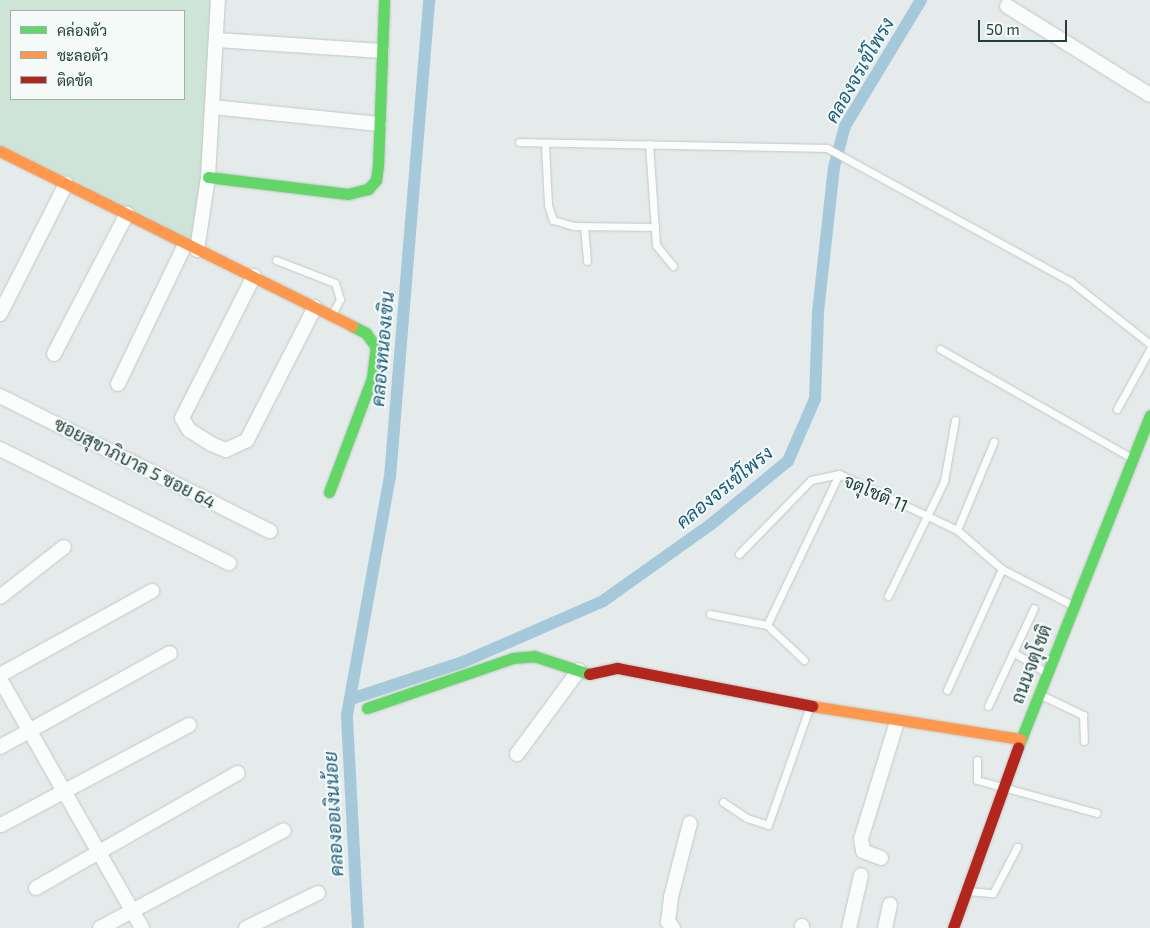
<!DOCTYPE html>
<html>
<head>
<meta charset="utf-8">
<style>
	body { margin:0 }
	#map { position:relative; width:1150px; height:928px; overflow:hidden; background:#e5ebea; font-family:"Exo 2",Sarabun,sans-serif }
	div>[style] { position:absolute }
	.green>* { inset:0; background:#cee4d9 }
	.canal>* { height:12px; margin:-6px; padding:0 6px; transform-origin:6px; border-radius:6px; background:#a5c9db }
	.roads { filter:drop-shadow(0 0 1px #c2c8c7) drop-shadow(0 0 1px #c2c8c7) }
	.lane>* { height:7px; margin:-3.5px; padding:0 3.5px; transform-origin:3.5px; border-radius:3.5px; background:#fbfcfc }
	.street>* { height:14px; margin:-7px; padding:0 7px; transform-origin:7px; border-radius:7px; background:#fbfcfc }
	.fast>* { height:11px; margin:-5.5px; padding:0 5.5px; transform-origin:5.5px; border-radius:5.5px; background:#63d668 }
	.slow>* { height:11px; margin:-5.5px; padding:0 5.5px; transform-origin:5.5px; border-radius:5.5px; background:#ff974d }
	.jam>* { height:11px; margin:-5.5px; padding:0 5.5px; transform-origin:5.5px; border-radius:5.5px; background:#b3261e }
	span { translate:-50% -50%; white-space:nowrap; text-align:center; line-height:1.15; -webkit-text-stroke:4px #f4faf8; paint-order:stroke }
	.street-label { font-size:18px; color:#22403d }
	.water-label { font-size:19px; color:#195c7e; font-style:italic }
	.legend { position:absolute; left:10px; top:10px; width:175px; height:90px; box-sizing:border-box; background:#f4faf8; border:1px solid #a0b0ad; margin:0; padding:6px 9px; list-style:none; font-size:15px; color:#22403d }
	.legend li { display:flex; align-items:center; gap:10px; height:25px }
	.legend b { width:25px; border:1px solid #a0b0ad }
	.scale { position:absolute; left:978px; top:20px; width:89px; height:22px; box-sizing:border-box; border:2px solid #22403d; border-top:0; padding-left:6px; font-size:15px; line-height:18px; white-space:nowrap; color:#22403d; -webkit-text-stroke:4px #f4faf8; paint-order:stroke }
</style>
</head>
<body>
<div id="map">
	<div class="green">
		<div style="clip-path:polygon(evenodd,0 0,217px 0,199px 259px,0 154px,0 0,11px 11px,184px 11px,184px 99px,11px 99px,11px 11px)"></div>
	</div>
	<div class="canal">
		<div style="left:351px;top:699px;width:118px;rotate:-18.3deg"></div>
		<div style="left:463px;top:662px;width:153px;rotate:-23.5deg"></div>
		<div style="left:603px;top:601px;width:131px;rotate:-35.4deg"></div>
		<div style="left:710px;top:525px;width:101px;rotate:-39.4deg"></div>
		<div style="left:788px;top:461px;width:68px;rotate:-66.5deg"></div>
		<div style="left:815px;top:399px;width:87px;rotate:-88deg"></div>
		<div style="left:818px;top:312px;width:146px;rotate:-83.7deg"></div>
		<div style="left:834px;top:167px;width:42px;rotate:-75deg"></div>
		<div style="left:845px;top:126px;width:147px;rotate:-58.9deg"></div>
		<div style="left:358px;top:928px;width:213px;rotate:-93deg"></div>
		<div style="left:347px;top:715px;width:242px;rotate:-79.8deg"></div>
		<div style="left:390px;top:477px;width:479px;rotate:-85.3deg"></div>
	</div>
	<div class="roads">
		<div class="lane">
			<div style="left:519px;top:142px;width:308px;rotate:1.1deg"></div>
			<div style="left:827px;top:148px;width:277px;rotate:28.7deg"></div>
			<div style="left:1070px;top:281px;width:102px;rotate:38.2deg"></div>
			<div style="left:649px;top:144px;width:101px;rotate:86deg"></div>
			<div style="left:656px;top:245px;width:27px;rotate:51deg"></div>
			<div style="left:545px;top:145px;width:60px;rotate:87.1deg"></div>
			<div style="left:548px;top:205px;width:16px;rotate:72deg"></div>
			<div style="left:553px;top:220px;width:22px;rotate:16deg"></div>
			<div style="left:574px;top:226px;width:81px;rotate:0.7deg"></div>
			<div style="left:584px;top:226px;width:35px;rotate:85deg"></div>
			<div style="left:276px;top:260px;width:63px;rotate:21.3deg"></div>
			<div style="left:335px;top:283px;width:17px;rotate:73deg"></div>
			<div style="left:340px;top:299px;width:18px;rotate:117deg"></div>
			<div style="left:940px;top:349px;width:219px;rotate:29.6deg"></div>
			<div style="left:1117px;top:409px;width:68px;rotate:-61.2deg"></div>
			<div style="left:957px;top:530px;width:96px;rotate:-67.4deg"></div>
			<div style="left:739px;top:554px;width:103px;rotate:-45.8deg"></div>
			<div style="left:811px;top:480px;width:29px;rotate:-12deg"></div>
			<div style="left:888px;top:596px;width:128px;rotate:-64deg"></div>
			<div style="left:944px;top:481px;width:62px;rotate:-79.8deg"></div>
			<div style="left:710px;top:614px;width:58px;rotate:10.9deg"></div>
			<div style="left:1013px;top:652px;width:39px;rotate:32deg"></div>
			<div style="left:804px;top:660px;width:51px;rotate:-136.6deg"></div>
			<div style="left:767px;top:625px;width:167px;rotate:-64.5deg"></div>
			<div style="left:839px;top:474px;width:131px;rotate:25.4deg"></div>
			<div style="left:957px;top:530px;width:60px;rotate:40.9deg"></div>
			<div style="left:1002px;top:569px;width:79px;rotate:27.2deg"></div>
			<div style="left:947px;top:690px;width:133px;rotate:-65.6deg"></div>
			<div style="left:1041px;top:695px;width:47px;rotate:25.5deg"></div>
			<div style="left:1083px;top:715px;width:26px;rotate:88deg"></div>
			<div style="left:988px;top:706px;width:108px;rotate:-64.9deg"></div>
			<div style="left:977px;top:760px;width:20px;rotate:90deg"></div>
			<div style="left:977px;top:780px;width:124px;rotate:15.4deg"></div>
			<div style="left:723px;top:802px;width:29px;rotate:34deg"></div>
			<div style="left:747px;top:818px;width:22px;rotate:18deg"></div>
			<div style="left:768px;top:825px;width:126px;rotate:-70.6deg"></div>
			<div style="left:968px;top:891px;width:25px;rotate:5deg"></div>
			<div style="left:993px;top:893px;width:52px;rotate:-62.4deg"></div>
		</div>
		<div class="street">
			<div style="left:1007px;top:6px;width:168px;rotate:31.9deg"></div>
			<div style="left:217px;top:40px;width:165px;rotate:3.8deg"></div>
			<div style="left:212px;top:107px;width:168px;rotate:5.8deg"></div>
			<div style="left:197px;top:250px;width:74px;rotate:-81.4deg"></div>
			<div style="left:208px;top:177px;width:177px;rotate:-86.8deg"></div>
			<div style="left:254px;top:276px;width:159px;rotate:116.9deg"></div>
			<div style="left:182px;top:418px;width:14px;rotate:60deg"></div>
			<div style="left:189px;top:430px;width:26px;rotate:32deg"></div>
			<div style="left:211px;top:444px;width:16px;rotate:22deg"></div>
			<div style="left:226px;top:450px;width:23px;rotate:-25deg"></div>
			<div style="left:247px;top:440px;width:149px;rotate:-62.9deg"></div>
			<div style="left:0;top:314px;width:146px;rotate:-63.1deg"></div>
			<div style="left:54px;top:354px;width:158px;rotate:-62.5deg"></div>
			<div style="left:118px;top:384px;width:154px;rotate:-64.3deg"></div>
			<div style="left:0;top:396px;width:302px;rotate:26.6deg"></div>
			<div style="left:0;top:449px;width:256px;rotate:26.5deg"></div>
			<div style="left:0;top:597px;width:81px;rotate:-38deg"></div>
			<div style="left:0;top:675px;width:174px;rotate:-28.9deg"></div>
			<div style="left:0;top:679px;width:287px;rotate:60.3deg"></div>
			<div style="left:0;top:747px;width:194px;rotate:-28.9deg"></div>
			<div style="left:517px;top:754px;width:104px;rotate:-53.6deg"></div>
			<div style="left:1px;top:825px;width:213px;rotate:-28deg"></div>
			<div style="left:881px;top:858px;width:19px;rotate:-159deg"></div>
			<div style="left:863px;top:851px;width:12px;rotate:-99deg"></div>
			<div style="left:861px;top:839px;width:122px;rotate:-72.9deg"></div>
			<div style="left:36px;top:888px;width:232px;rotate:-29.7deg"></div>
			<div style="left:100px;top:928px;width:208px;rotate:-28deg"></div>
			<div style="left:246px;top:928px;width:80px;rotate:-25.9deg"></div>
			<div style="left:673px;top:928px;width:8px;rotate:-130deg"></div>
			<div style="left:668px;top:922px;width:25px;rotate:-83deg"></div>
			<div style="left:671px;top:897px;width:76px;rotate:-75.6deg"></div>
			<div style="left:802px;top:928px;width:2px;rotate:-90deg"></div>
			<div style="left:849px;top:928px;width:54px;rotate:-77.2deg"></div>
			<div style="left:885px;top:928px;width:24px;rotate:-78deg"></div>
		</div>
		<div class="fast">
			<div style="left:208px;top:177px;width:141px;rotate:6.9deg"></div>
			<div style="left:348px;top:194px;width:21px;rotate:-14deg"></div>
			<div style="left:368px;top:189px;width:12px;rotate:-48deg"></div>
			<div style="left:376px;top:180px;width:14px;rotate:-82deg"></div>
			<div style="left:378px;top:166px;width:166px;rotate:-87.9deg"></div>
			<div style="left:329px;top:492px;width:122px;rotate:-69.3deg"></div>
			<div style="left:372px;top:378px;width:31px;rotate:-83deg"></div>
			<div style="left:376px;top:347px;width:17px;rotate:-126deg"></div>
			<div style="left:366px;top:333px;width:16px;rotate:-153deg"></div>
			<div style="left:367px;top:708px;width:154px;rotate:-18.9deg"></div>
			<div style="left:513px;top:658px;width:21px;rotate:-5deg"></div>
			<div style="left:534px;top:656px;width:58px;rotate:18.1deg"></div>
			<div style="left:1018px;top:747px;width:357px;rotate:-68.3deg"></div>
		</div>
		<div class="slow">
			<div style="left:0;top:151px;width:393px;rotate:26.4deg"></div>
			<div style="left:812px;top:706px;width:211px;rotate:9deg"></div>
		</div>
		<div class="jam">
			<div style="left:589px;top:674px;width:29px;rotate:-12deg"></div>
			<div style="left:617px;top:668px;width:199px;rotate:11deg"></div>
			<div style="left:953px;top:928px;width:192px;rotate:-70.2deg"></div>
		</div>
	</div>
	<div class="street-label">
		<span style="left:135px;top:463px;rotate:27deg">ซอยสุขาภิบาล 5 ซอย 64</span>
		<span style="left:876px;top:493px;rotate:24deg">จตุโชติ 11</span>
		<span style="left:1031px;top:664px;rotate:-69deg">ถนนจตุโชติ</span>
	</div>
	<div class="water-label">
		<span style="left:859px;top:70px;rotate:-60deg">คลองจรเข้โพรง</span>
		<span style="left:382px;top:349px;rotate:-85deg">คลองหนองเขิน</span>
		<span style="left:724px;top:487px;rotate:-39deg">คลองจรเข้โพรง</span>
		<span style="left:333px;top:814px;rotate:-93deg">คลองออเงินน้อย</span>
	</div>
	<ul class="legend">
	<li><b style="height:6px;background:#63d668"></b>คล่องตัว</li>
	<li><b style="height:6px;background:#ff974d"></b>ชะลอตัว</li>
	<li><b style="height:6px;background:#b3261e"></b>ติดขัด</li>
	</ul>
	<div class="scale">50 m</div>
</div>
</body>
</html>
